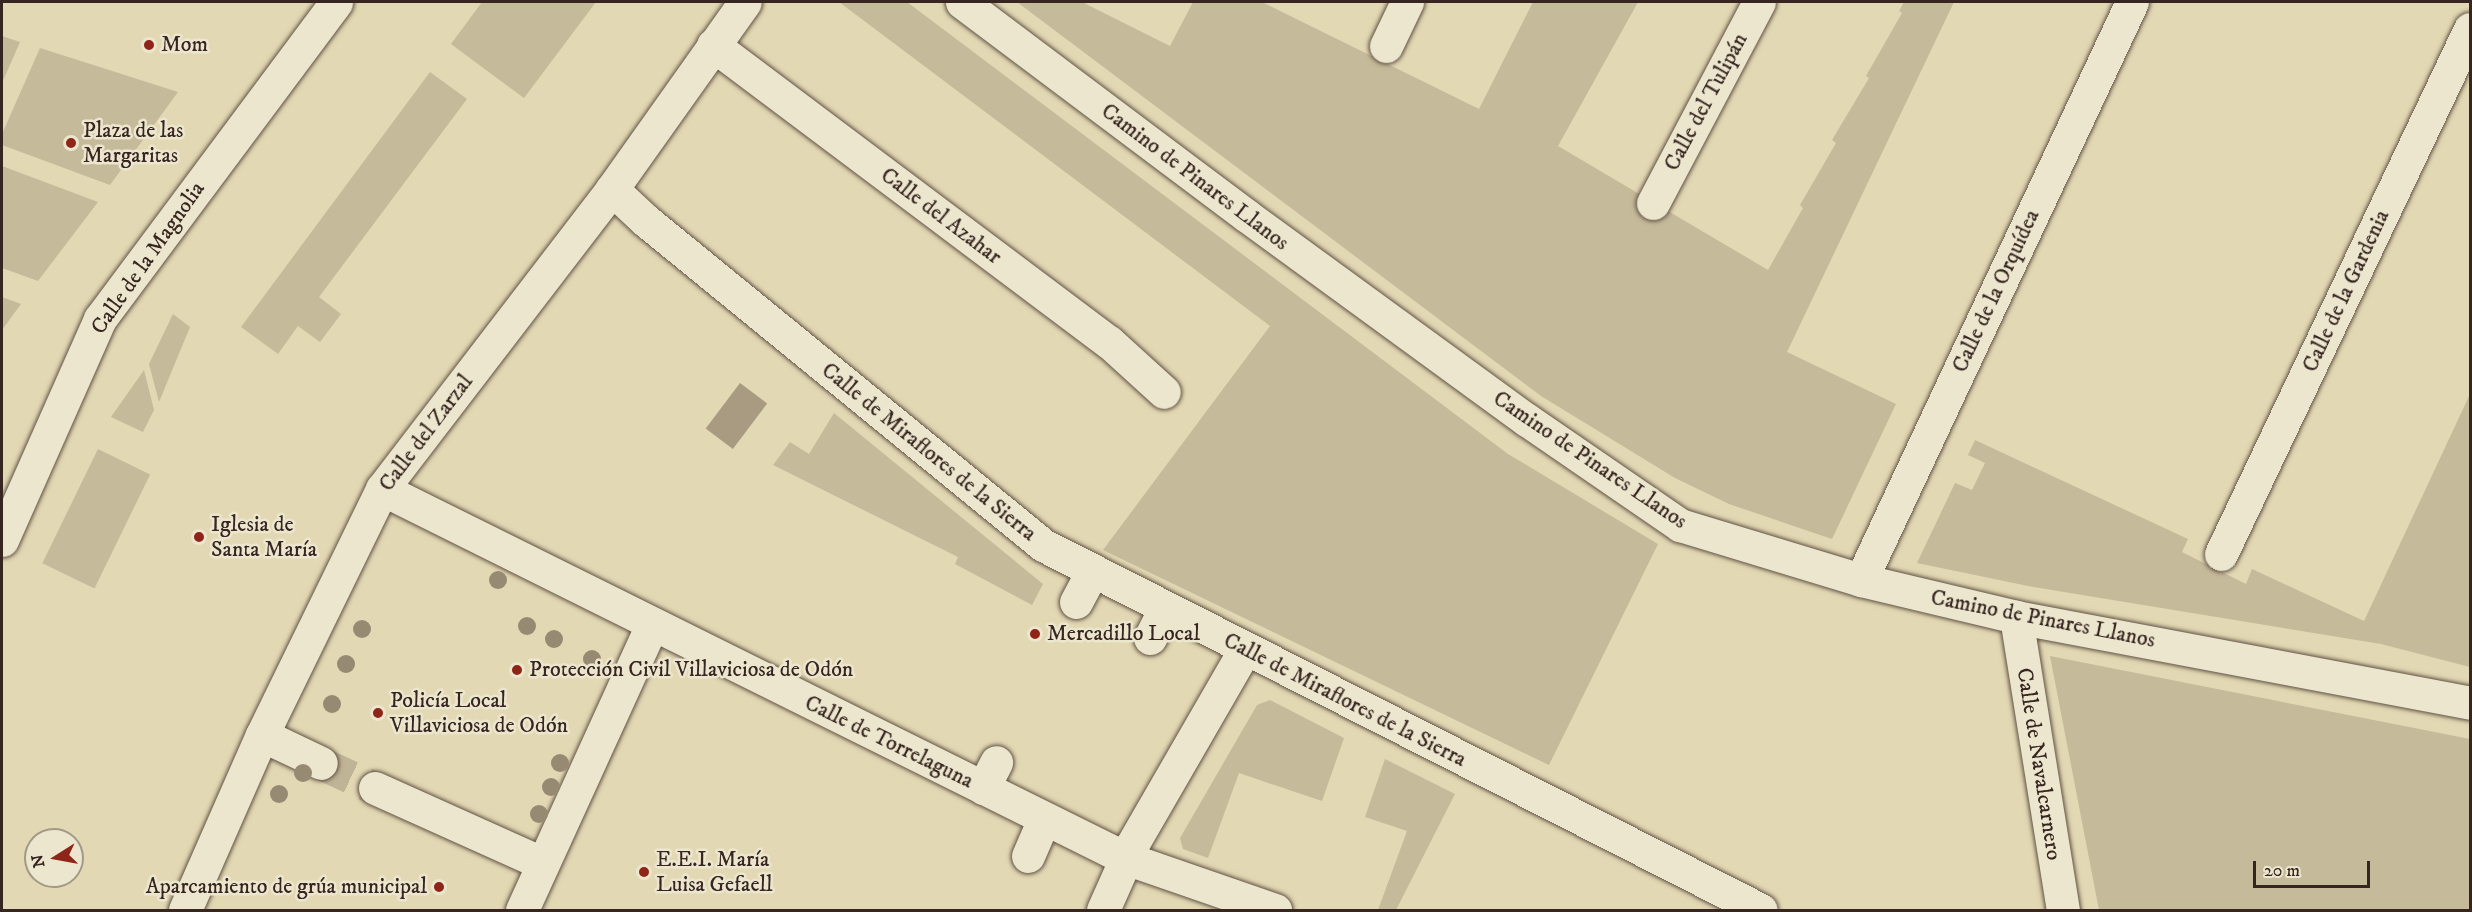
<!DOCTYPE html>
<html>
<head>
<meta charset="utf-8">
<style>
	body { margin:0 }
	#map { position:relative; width:2472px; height:912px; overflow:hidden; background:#e2d8b3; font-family:"IM FELL DW Pica",serif }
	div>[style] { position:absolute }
	.green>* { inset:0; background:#c5ba9a; transform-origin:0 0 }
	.water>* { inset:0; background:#a89b81; transform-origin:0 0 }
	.minor-tunnel>* { height:33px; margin-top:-16.5px; transform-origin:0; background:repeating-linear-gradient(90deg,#c0b496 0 33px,transparent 0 49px) }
	.roads { filter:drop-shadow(0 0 2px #615245) drop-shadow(0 0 2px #615245) }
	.minor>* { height:33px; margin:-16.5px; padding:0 16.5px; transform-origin:16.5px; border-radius:16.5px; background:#ece6ce }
	.trees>* { width:18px; height:18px; margin:-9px; border-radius:50%; background:#978a73 }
	.dots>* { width:16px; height:16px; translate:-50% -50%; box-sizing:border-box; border:3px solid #ece6ce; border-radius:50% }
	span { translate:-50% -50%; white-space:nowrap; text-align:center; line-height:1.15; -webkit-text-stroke:5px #ece6ce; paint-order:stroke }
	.poi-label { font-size:22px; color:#362520 }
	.left { translate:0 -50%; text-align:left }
	.right { translate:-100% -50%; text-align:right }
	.street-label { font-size:22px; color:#362520 }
	.frame { position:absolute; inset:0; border:3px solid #362520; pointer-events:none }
	.north { position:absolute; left:24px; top:828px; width:60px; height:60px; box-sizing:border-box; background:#ece6ce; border:2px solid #a39988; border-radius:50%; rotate:259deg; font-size:16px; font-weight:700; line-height:24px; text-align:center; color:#362520 }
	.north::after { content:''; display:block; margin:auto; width:21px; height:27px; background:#8f2418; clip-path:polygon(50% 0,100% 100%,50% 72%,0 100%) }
	.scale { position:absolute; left:2253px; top:861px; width:117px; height:27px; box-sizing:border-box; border:3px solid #362520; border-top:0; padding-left:8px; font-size:18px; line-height:21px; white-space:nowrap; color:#362520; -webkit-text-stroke:4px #ece6ce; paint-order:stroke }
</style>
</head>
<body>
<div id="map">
	<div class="green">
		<div style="clip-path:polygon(482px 2px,596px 2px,524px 98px,451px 44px)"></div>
		<div style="clip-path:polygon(839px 2px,907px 2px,1508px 454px,1658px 544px,1549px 765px,1103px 550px,1270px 326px)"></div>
		<div style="clip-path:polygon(1017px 2px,1082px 2px,1170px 46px,1193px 2px,1262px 2px,1479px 109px,1533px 2px,1638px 2px,1558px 146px,1768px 270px,1803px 208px,1800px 205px,1836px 143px,1832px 140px,1869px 78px,1866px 76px,1902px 13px,1899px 11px,1904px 2px,1954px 2px,1787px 352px,1896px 404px,1832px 539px,1729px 504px,1675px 478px,1541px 396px)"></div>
		<div style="clip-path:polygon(2px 36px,20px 42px,2px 83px)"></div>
		<div style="clip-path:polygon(40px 48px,178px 92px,110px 185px,2px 145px,2px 134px)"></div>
		<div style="clip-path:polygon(430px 72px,467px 99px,319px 297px,341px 314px,320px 342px,298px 326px,278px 354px,241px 327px)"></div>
		<div style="clip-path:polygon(2px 166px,98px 202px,38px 281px,2px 268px)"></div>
		<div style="clip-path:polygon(2px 297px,21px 304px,2px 330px)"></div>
		<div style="clip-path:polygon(173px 314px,190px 327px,159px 402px,149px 364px)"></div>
		<div style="clip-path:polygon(144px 370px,154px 410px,143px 432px,111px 417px)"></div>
		<div style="clip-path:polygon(2470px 394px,2470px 667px,2381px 644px,2028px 586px,1917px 563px,1955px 483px,1972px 490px,1985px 463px,1968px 455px,1975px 440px,2188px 539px,2182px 552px,2246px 584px,2252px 569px,2364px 621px)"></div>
		<div style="clip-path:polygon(834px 413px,1043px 584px,1032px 605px,955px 564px,958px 557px,773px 465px,790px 442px,809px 454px)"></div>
		<div style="left:98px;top:449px;width:58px;height:127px;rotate:26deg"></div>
		<div style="clip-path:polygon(2050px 656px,2470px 739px,2470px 910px,2099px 910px)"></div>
		<div style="clip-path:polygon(1270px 700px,1344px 738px,1322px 801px,1239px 773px,1208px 858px,1183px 849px,1180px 838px,1257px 705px)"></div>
		<div style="clip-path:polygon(1385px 759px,1455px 794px,1396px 910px,1378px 910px,1407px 831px,1365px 817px)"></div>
	</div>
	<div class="water">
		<div style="left:740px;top:383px;width:34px;height:57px;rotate:37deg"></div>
	</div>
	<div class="minor-tunnel">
		<div style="left:321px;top:763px;width:60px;rotate:24.8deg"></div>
	</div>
	<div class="roads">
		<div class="minor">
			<div style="left:962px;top:2px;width:356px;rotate:36.9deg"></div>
			<div style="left:1247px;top:216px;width:346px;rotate:36.1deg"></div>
			<div style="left:1527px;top:420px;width:186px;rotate:34.5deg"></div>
			<div style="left:1680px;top:525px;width:189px;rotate:16.9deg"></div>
			<div style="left:1861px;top:580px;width:159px;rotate:13.4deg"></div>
			<div style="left:2016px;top:617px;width:462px;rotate:10.7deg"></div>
			<div style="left:713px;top:45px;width:495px;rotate:36.9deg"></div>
			<div style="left:1109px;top:342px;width:74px;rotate:42.3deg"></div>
			<div style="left:1386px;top:46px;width:49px;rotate:-64.5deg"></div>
			<div style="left:612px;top:189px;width:45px;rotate:43.2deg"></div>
			<div style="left:645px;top:220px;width:514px;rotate:39.23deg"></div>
			<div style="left:1043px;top:545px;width:805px;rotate:26.95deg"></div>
			<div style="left:1653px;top:203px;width:227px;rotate:-62.2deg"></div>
			<div style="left:382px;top:489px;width:830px;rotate:26.41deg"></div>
			<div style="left:1125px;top:858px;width:159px;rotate:19.1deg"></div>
			<div style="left:2px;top:540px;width:242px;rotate:-66.1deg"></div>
			<div style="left:100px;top:319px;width:395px;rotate:-53.3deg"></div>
			<div style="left:2221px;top:554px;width:581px;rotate:-64.63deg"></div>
			<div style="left:1861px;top:580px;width:638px;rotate:-64.88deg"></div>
			<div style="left:1076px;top:602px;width:36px;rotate:-62deg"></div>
			<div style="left:2016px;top:617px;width:297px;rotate:80.9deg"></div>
			<div style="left:1150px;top:638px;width:34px;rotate:-63deg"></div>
			<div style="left:262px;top:735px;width:65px;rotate:25.4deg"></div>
			<div style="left:375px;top:788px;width:183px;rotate:24.2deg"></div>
			<div style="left:983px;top:788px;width:29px;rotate:-63deg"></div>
			<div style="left:1028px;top:856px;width:40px;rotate:-66.6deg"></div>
			<div style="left:185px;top:910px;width:191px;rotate:-66.3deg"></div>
			<div style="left:262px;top:735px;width:274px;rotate:-64deg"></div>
			<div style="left:382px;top:489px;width:378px;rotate:-52.5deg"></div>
			<div style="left:612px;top:189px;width:229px;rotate:-54.6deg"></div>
			<div style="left:522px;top:910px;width:313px;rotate:-65.5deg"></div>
			<div style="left:1103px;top:910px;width:71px;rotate:-66deg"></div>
			<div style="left:1132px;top:845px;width:226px;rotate:-60deg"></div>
		</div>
	</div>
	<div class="trees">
		<div style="left:498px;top:580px"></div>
		<div style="left:527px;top:626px"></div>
		<div style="left:362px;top:629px"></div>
		<div style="left:554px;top:639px"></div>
		<div style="left:592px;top:659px"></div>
		<div style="left:346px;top:664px"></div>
		<div style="left:332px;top:704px"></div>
		<div style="left:560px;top:763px"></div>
		<div style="left:303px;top:773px"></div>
		<div style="left:551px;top:787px"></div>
		<div style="left:279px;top:794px"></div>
		<div style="left:539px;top:814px"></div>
	</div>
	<div class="dots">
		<div style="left:149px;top:45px;background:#8f2418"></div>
		<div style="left:71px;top:143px;background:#8f2418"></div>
		<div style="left:199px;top:537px;background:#8f2418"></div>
		<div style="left:1035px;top:634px;background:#8f2418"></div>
		<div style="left:517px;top:670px;background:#8f2418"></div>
		<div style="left:378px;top:713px;background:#8f2418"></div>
		<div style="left:644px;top:872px;background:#8f2418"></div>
		<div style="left:439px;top:887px;background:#8f2418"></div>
	</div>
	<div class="poi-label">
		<span class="left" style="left:161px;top:45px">Mom</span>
		<span class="left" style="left:83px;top:143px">Plaza de las<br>Margaritas</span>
		<span class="left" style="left:211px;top:537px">Iglesia de<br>Santa María</span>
		<span class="left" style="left:1047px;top:634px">Mercadillo Local</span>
		<span class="left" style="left:529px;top:670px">Protección Civil Villaviciosa de Odón</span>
		<span class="left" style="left:390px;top:713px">Policía Local<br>Villaviciosa de Odón</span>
		<span class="left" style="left:656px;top:872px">E.E.I. María<br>Luisa Gefaell</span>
		<span class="right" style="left:427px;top:887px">Aparcamiento de grúa municipal</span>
	</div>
	<div class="street-label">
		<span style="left:1706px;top:102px;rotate:-62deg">Calle del Tulipán</span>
		<span style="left:1195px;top:177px;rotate:37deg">Camino de Pinares Llanos</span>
		<span style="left:941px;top:216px;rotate:37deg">Calle del Azahar</span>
		<span style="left:148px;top:258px;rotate:-55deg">Calle de la Magnolia</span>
		<span style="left:1996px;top:291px;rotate:-65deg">Calle de la Orquídea</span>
		<span style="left:2346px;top:291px;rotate:-65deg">Calle de la Gardenia</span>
		<span style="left:426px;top:433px;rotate:-53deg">Calle del Zarzal</span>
		<span style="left:929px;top:452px;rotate:39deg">Calle de Miraflores de la Sierra</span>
		<span style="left:1590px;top:460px;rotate:34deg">Camino de Pinares Llanos</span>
		<span style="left:2043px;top:619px;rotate:11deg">Camino de Pinares Llanos</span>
		<span style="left:1345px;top:700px;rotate:27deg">Calle de Miraflores de la Sierra</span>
		<span style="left:889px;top:742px;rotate:26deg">Calle de Torrelaguna</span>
		<span style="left:2039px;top:764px;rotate:81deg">Calle de Navalcarnero</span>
	</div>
	<div class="frame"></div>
	<div class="north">N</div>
	<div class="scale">20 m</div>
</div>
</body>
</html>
